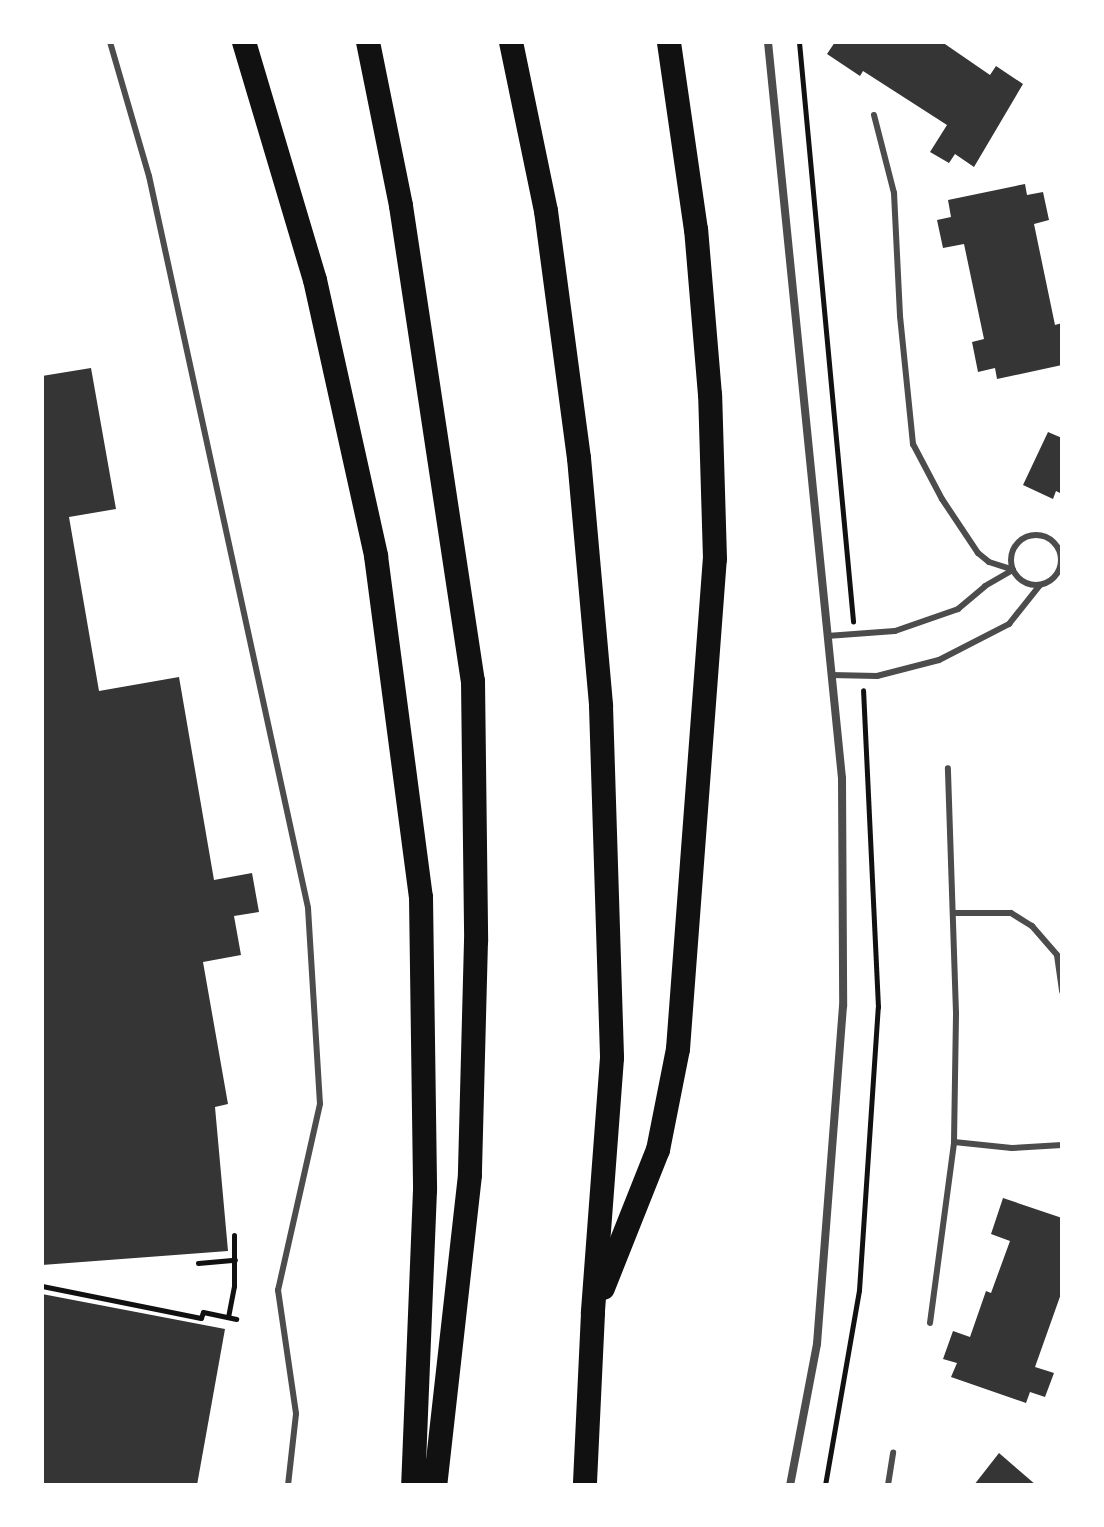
<!DOCTYPE html>
<html>
<head>
<meta charset="utf-8">
<style>
	body { margin:0 }
	#map { position:relative; width:1104px; height:1527px; overflow:hidden; background:#fff; font-family:Signika,sans-serif }
	div>[style] { position:absolute }
	.building>* { inset:0; background:#353535 }
	.path>* { height:5px; margin:-2.5px; padding:0 2.5px; transform-origin:2.5px; border-radius:2.5px; background:#111 }
	.service>* { height:6px; margin:-3px; padding:0 3px; transform-origin:3px; border-radius:3px; background:#4c4c4c }
	.service>.ring { margin:-3px; padding:0; box-sizing:content-box; background:none; border:6px solid #4c4c4c; border-radius:50% }
	.minor>* { height:8px; margin:-4px; padding:0 4px; transform-origin:4px; border-radius:4px; background:#4c4c4c }
	.motorway>* { height:24px; margin:-12px; padding:0 12px; transform-origin:12px; border-radius:12px; background:#111 }
	span { translate:-50% -50%; white-space:nowrap; text-align:center; line-height:1.15; -webkit-text-stroke:7px #fff; paint-order:stroke }
	.frame { position:absolute; inset:0; border:44px solid #fff; pointer-events:none }
</style>
</head>
<body>
<div id="map">
	<div class="building">
		<div style="clip-path:polygon(835px 42px,942px 42px,990px 75px,996px 66px,1023px 84px,974px 167px,955px 154px,949px 163px,930px 152px,947px 125px,863px 71px,860px 76px,827px 54px)"></div>
		<div style="clip-path:polygon(1025px 184px,1027px 195px,1043px 192px,1049px 220px,1034px 224px,1055px 325px,1062px 323px,1062px 365px,997px 379px,995px 368px,978px 372px,972px 342px,984px 339px,964px 244px,943px 248px,937px 220px,951px 217px,948px 200px)"></div>
		<div style="clip-path:polygon(91px 368px,116px 509px,69px 517px,99px 691px,179px 677px,214px 880px,252px 873px,259px 912px,234px 916px,241px 955px,203px 962px,228px 1104px,215px 1107px,228px 1251px,42px 1265px,42px 376px)"></div>
		<div style="clip-path:polygon(1048px 432px,1062px 438px,1062px 494px,1056px 491px,1053px 499px,1023px 485px)"></div>
		<div style="clip-path:polygon(1003px 1198px,1062px 1218px,1062px 1291px,1035px 1367px,1054px 1373px,1045px 1397px,1030px 1392px,1026px 1403px,951px 1377px,957px 1363px,943px 1359px,953px 1331px,970px 1337px,986px 1291px,991px 1293px,1010px 1241px,991px 1234px)"></div>
		<div style="clip-path:polygon(42px 1294px,225px 1329px,197px 1485px,42px 1485px)"></div>
		<div style="clip-path:polygon(999px 1453px,1036px 1485px,974px 1485px)"></div>
	</div>
	<div class="path">
		<div style="left:799px;top:42px;width:582px;rotate:84.67deg"></div>
		<div style="left:198px;top:1263px;width:37px;rotate:-5deg"></div>
		<div style="left:42px;top:1286px;width:162px;rotate:11.4deg"></div>
		<div style="left:201px;top:1318px;width:6px;rotate:-72deg"></div>
		<div style="left:203px;top:1312px;width:34px;rotate:12deg"></div>
		<div style="left:228px;top:1317px;width:32px;rotate:-79deg"></div>
		<div style="left:234px;top:1286px;width:51px;rotate:-90deg"></div>
		<div style="left:825px;top:1485px;width:198px;rotate:-80.1deg"></div>
		<div style="left:859px;top:1290px;width:284px;rotate:-86.2deg"></div>
		<div style="left:878px;top:1007px;width:317px;rotate:-92.7deg"></div>
	</div>
	<div class="service">
		<div style="left:110px;top:42px;width:140px;rotate:73.8deg"></div>
		<div style="left:149px;top:176px;width:749px;rotate:77.74deg"></div>
		<div style="left:308px;top:908px;width:196px;rotate:86.5deg"></div>
		<div style="left:320px;top:1104px;width:191px;rotate:102.7deg"></div>
		<div style="left:278px;top:1290px;width:125px;rotate:81.7deg"></div>
		<div style="left:296px;top:1414px;width:71px;rotate:96.4deg"></div>
		<div style="left:874px;top:115px;width:81px;rotate:75.6deg"></div>
		<div style="left:894px;top:193px;width:123px;rotate:87.2deg"></div>
		<div style="left:900px;top:316px;width:129px;rotate:84.2deg"></div>
		<div style="left:913px;top:444px;width:62px;rotate:62.2deg"></div>
		<div style="left:942px;top:499px;width:65px;rotate:56.3deg"></div>
		<div style="left:978px;top:553px;width:14px;rotate:39deg"></div>
		<div style="left:989px;top:562px;width:25px;rotate:18deg"></div>
		<div class="ring" style="left:1011px;top:535px;width:44px;height:44px"></div>
		<div style="left:827px;top:636px;width:68px;rotate:-4.2deg"></div>
		<div style="left:895px;top:631px;width:67px;rotate:-19.2deg"></div>
		<div style="left:958px;top:609px;width:35px;rotate:-40deg"></div>
		<div style="left:985px;top:586px;width:32px;rotate:-30deg"></div>
		<div style="left:831px;top:675px;width:46px;rotate:1.2deg"></div>
		<div style="left:877px;top:676px;width:64px;rotate:-14.5deg"></div>
		<div style="left:939px;top:660px;width:79px;rotate:-27.2deg"></div>
		<div style="left:1009px;top:624px;width:50px;rotate:-51.5deg"></div>
		<div style="left:953px;top:913px;width:58px"></div>
		<div style="left:1011px;top:913px;width:25px;rotate:32deg"></div>
		<div style="left:1032px;top:926px;width:38px;rotate:49deg"></div>
		<div style="left:1057px;top:955px;width:37px;rotate:82deg"></div>
		<div style="left:954px;top:1142px;width:58px;rotate:5.9deg"></div>
		<div style="left:1012px;top:1148px;width:50px;rotate:-3.4deg"></div>
		<div style="left:930px;top:1323px;width:183px;rotate:-82.4deg"></div>
		<div style="left:954px;top:1142px;width:129px;rotate:-89.1deg"></div>
		<div style="left:956px;top:1013px;width:245px;rotate:-91.9deg"></div>
		<div style="left:888px;top:1485px;width:33px;rotate:-81deg"></div>
	</div>
	<div class="minor">
		<div style="left:768px;top:42px;width:740px;rotate:84.26deg"></div>
		<div style="left:842px;top:778px;width:228px;rotate:89.7deg"></div>
		<div style="left:843px;top:1006px;width:339px;rotate:94.4deg"></div>
		<div style="left:817px;top:1344px;width:144px;rotate:100.8deg"></div>
	</div>
	<div class="motorway">
		<div style="left:244px;top:42px;width:248px;rotate:73.4deg"></div>
		<div style="left:315px;top:280px;width:283px;rotate:77.5deg"></div>
		<div style="left:376px;top:556px;width:344px;rotate:82.5deg"></div>
		<div style="left:421px;top:897px;width:293px;rotate:89.2deg"></div>
		<div style="left:425px;top:1190px;width:295px;rotate:92.3deg"></div>
		<div style="left:368px;top:42px;width:167px;rotate:78.6deg"></div>
		<div style="left:401px;top:206px;width:480px;rotate:81.4deg"></div>
		<div style="left:473px;top:681px;width:260px;rotate:89.3deg"></div>
		<div style="left:476px;top:941px;width:234px;rotate:91.5deg"></div>
		<div style="left:470px;top:1175px;width:312px;rotate:96.4deg"></div>
		<div style="left:511px;top:42px;width:173px;rotate:78.3deg"></div>
		<div style="left:546px;top:211px;width:249px;rotate:82.4deg"></div>
		<div style="left:579px;top:458px;width:249px;rotate:84.9deg"></div>
		<div style="left:601px;top:706px;width:352px;rotate:88.2deg"></div>
		<div style="left:612px;top:1058px;width:256px;rotate:94.3deg"></div>
		<div style="left:593px;top:1313px;width:172px;rotate:92.7deg"></div>
		<div style="left:603px;top:1288px;width:149px;rotate:-68.3deg"></div>
		<div style="left:658px;top:1150px;width:103px;rotate:-78.8deg"></div>
		<div style="left:678px;top:1049px;width:491px;rotate:-85.7deg"></div>
		<div style="left:715px;top:559px;width:164px;rotate:-91.7deg"></div>
		<div style="left:710px;top:395px;width:166px;rotate:-94.8deg"></div>
		<div style="left:696px;top:230px;width:190px;rotate:-98.2deg"></div>
	</div>
	<div class="frame"></div>
</div>
</body>
</html>
